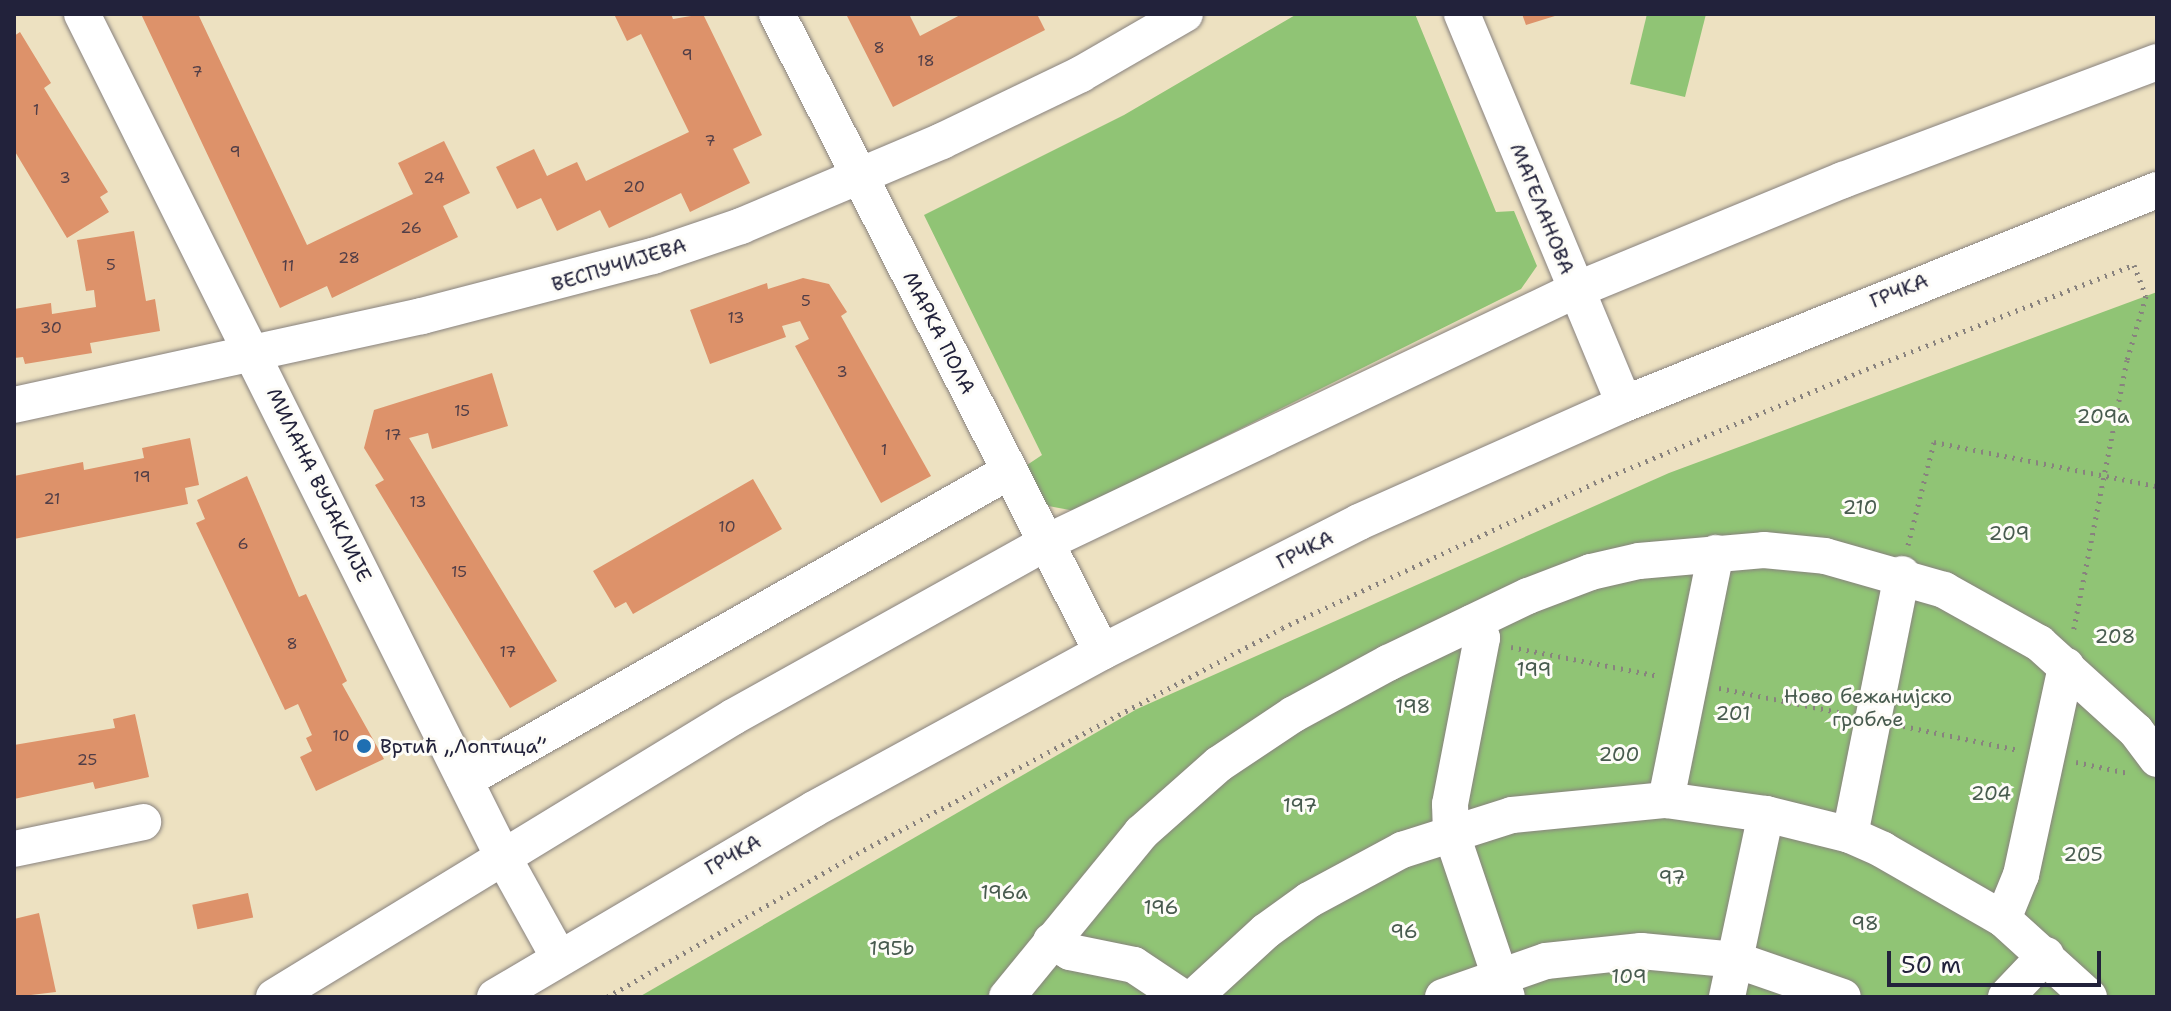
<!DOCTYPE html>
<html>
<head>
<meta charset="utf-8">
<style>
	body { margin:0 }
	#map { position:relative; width:2171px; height:1011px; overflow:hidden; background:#ede1c1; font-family:"Shantell Sans",sans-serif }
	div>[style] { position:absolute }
	.green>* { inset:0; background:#90c475 }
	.building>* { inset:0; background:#dd926a; transform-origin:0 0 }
	.path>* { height:5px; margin-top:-2.5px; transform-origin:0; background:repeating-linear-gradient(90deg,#88827e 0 2px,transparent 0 8px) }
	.roads { filter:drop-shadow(0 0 2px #88827e) drop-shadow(0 0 2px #88827e) }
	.minor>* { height:36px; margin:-18px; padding:0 18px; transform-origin:18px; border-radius:18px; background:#fff }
	.dots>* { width:22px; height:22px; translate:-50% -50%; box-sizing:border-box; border:4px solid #fdfcf7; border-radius:50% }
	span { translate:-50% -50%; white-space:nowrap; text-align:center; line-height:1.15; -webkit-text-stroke:6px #fdfcf7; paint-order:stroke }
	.number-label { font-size:16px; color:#513e47 }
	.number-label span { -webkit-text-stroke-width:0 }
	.street-label { font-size:20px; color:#22223b }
	.park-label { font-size:20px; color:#485b4f }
	.poi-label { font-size:20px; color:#22223b }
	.left { translate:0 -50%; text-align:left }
	.frame { position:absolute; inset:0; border:16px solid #22223b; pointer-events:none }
	.scale { position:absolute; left:1887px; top:951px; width:214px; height:36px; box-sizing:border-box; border:4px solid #22223b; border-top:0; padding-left:10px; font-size:24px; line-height:28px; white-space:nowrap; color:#22223b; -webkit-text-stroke:6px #fdfcf7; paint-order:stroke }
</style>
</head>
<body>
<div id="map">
	<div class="green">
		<div style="clip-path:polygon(1297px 14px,1415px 14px,1496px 212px,1514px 211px,1537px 266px,1521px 289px,1075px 511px,1043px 505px,1027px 465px,1042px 455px,924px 215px,1124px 115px)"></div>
		<div style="clip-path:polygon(1647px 14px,1706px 14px,1685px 97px,1630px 84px)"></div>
		<div style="clip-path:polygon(2157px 292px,2157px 997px,639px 997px,1137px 709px,1669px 473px)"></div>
	</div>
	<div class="building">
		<div style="clip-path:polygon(141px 14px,198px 14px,307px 245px,413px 194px,398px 163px,444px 141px,470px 193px,443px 206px,458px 237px,332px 298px,327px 286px,280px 308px)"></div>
		<div style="clip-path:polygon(614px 14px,671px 14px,673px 19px,703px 14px,762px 135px,733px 149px,750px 183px,690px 212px,681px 193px,609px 228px,600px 210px,557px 231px,541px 198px,517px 209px,496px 167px,534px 149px,547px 176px,577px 162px,586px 181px,689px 132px,641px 34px,627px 41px)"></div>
		<div style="clip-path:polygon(846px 14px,909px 14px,920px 36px,962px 14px,1037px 14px,1045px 30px,893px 107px)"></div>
		<div style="clip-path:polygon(1522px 14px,1558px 14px,1558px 15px,1526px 25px)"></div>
		<div style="clip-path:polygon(20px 32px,51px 83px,44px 88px,108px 192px,100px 197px,109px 212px,67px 238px,14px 150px,14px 36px)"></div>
		<div style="clip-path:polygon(134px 231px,146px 301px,155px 299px,160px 331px,90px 343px,92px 353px,25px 364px,23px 357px,14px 358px,14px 309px,51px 303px,52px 314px,96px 307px,94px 290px,86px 291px,77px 240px)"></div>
		<div style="clip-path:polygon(803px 278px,829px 284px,847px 312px,841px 316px,931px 476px,881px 503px,795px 346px,809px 339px,800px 321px,782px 326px,786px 337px,710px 364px,690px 310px,767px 283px,768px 289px)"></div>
		<div style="clip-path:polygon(492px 373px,508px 426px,432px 449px,428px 433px,409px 438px,557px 681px,510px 708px,375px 485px,384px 480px,364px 448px,374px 410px)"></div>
		<div style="clip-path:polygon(190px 438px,199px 485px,185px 488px,188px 504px,14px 539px,14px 476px,83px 462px,84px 470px,144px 458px,142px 448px)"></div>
		<div style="clip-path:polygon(247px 476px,299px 597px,306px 594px,347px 681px,342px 684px,384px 759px,316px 791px,300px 757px,312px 751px,306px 738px,312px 735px,298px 704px,285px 710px,196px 523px,205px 519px,197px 500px)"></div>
		<div style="clip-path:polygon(753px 479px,782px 529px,633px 614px,626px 602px,615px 608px,593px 571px)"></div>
		<div style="clip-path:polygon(135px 714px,149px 777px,95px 789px,93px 782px,14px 799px,14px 745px,115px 728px,113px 719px)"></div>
		<div style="left:248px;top:893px;width:25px;height:57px;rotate:78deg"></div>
		<div style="clip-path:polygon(39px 913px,56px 992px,14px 997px,14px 919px)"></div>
	</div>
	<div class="path">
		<div style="left:1908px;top:545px;width:106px;rotate:-75.8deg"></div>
		<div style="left:1934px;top:442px;width:227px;rotate:11.2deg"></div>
		<div style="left:1511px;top:647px;width:151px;rotate:11.1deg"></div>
		<div style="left:1719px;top:688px;width:126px;rotate:11.4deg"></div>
		<div style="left:1903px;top:726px;width:118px;rotate:11.7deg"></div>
		<div style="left:2076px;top:762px;width:53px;rotate:11.9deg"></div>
		<div style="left:607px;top:997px;width:304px;rotate:-29.8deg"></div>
		<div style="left:871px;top:846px;width:465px;rotate:-27.9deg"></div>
		<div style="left:1282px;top:628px;width:344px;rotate:-24.9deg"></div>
		<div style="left:1594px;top:483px;width:287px;rotate:-22.7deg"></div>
		<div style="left:1859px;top:372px;width:295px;rotate:-21.3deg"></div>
		<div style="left:2134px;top:265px;width:33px;rotate:69deg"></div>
		<div style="left:2146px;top:296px;width:67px;rotate:106.5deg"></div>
		<div style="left:2127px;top:360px;width:278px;rotate:101.2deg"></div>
	</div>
	<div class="roads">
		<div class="minor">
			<div style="left:82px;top:14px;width:940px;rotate:63.46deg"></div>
			<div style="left:502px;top:855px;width:115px;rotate:61deg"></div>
			<div style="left:777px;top:14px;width:716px;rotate:63.01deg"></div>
			<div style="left:1462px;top:14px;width:422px;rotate:67.4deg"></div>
			<div style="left:14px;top:405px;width:418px;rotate:-12.3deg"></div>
			<div style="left:422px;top:316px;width:239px;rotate:-14.6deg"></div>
			<div style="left:653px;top:256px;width:93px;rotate:-18.8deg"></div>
			<div style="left:741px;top:226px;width:218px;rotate:-22.9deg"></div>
			<div style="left:942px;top:141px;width:154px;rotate:-25.7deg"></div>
			<div style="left:1081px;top:74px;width:120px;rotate:-30deg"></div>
			<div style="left:1472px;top:623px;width:18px;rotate:56deg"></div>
			<div style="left:1482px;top:638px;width:169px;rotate:100.9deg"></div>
			<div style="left:1450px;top:804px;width:28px;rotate:88deg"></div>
			<div style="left:1451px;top:832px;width:174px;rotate:71.3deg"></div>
			<div style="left:465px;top:780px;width:624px;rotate:-29.56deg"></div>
			<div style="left:1666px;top:800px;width:252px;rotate:-78.6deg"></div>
			<div style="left:1850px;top:835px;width:266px;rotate:-78.7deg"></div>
			<div style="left:14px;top:849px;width:132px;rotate:-11.8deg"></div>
			<div style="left:2003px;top:919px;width:48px;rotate:-67.8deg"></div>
			<div style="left:2021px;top:875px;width:214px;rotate:-77.8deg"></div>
			<div style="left:1051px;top:941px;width:22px;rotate:30deg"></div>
			<div style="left:1070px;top:952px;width:65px;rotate:11.5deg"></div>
			<div style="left:1134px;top:965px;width:58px;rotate:33.7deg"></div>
			<div style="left:274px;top:997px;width:538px;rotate:-31.38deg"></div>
			<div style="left:733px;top:717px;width:357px;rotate:-29.1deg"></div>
			<div style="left:1045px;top:543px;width:588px;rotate:-25.48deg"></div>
			<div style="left:1576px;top:290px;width:289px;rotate:-22.4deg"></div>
			<div style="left:1843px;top:180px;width:335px;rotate:-20.6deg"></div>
			<div style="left:495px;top:997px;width:370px;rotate:-30.5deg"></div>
			<div style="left:814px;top:809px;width:328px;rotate:-28.6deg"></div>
			<div style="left:1102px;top:652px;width:288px;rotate:-26.8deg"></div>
			<div style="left:1359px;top:522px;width:290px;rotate:-24deg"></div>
			<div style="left:1624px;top:404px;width:574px;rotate:-21.88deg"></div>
			<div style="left:1007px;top:997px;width:212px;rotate:-50.7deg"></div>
			<div style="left:1141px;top:833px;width:104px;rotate:-41.5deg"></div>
			<div style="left:1219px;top:764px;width:90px;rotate:-33.7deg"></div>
			<div style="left:1294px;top:714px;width:107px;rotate:-28.5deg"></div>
			<div style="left:1388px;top:663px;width:155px;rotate:-25.6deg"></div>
			<div style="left:1528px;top:596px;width:67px;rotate:-20.9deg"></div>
			<div style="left:1591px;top:572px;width:49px;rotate:-12.9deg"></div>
			<div style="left:1639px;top:561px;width:125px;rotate:-5deg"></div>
			<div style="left:1764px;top:550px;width:61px;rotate:5.6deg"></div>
			<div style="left:1825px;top:556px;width:124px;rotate:15.9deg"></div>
			<div style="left:1944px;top:590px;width:109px;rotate:29.2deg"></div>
			<div style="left:2039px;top:643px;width:131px;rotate:42.2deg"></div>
			<div style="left:2136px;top:731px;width:35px;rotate:53deg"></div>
			<div style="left:1194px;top:997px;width:98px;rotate:-42.5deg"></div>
			<div style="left:1266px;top:931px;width:53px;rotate:-35.8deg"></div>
			<div style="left:1309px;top:900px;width:106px;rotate:-28.3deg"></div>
			<div style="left:1402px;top:850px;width:115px;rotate:-17.7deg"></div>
			<div style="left:1512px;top:815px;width:155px;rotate:-5.6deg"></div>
			<div style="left:1666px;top:800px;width:101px;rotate:8deg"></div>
			<div style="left:1766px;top:814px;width:87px;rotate:14deg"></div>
			<div style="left:1850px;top:835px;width:36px;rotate:24deg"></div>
			<div style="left:1883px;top:850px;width:138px;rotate:29.9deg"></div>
			<div style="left:2003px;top:919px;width:116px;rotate:42.2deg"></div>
			<div style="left:1443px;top:997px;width:109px;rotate:-19.3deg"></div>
			<div style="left:1546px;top:961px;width:96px;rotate:-6deg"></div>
			<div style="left:1641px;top:951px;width:95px;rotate:5.4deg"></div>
			<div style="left:1736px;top:960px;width:113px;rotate:19.1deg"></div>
			<div style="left:1727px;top:997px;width:187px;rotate:-78deg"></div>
			<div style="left:2006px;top:997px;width:58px;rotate:-46.4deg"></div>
		</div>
	</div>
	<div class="dots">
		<div style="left:364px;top:746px;background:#1f6fb2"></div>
	</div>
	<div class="number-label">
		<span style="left:879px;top:48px">8</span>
		<span style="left:687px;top:55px">9</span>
		<span style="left:926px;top:61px">18</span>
		<span style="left:197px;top:72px">7</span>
		<span style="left:36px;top:110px">1</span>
		<span style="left:710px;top:141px">7</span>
		<span style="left:235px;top:152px">9</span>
		<span style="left:65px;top:178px">3</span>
		<span style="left:434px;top:178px">24</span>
		<span style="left:634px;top:187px">20</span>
		<span style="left:411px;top:228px">26</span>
		<span style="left:349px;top:258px">28</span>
		<span style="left:111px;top:265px">5</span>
		<span style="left:288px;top:266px">11</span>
		<span style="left:806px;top:301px">5</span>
		<span style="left:736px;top:318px">13</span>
		<span style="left:51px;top:328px">30</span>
		<span style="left:842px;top:372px">3</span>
		<span style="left:462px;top:411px">15</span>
		<span style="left:393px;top:435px">17</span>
		<span style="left:884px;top:450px">1</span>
		<span style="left:142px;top:477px">19</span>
		<span style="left:52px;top:499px">21</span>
		<span style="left:418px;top:502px">13</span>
		<span style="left:727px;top:527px">10</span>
		<span style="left:243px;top:544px">6</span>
		<span style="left:459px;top:572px">15</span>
		<span style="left:292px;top:644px">8</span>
		<span style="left:508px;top:652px">17</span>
		<span style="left:341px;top:736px">10</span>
		<span style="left:87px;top:760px">25</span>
	</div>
	<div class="street-label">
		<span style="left:1542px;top:209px;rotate:68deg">МАГЕЛАНОВА</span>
		<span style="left:619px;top:265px;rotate:-17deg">ВЕСПУЧИЈЕВА</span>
		<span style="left:1899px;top:291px;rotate:-22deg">ГРЧКА</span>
		<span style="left:939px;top:333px;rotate:63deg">МАРКА ПОЛА</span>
		<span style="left:319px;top:485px;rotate:64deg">МИЛАНА ВУЈАКЛИЈЕ</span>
		<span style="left:1305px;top:550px;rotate:-27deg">ГРЧКА</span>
		<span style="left:733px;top:855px;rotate:-30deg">ГРЧКА</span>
	</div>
	<div class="park-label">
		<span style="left:2103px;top:416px">209a</span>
		<span style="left:1860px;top:507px">210</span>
		<span style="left:2009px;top:533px">209</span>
		<span style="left:2115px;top:636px">208</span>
		<span style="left:1534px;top:669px">199</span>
		<span style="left:1868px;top:708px">Ново бежанијско<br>гробље</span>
		<span style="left:1413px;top:706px">198</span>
		<span style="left:1733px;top:713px">201</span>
		<span style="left:1619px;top:754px">200</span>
		<span style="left:1991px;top:793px">204</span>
		<span style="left:1300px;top:805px">197</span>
		<span style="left:2083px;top:854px">205</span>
		<span style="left:1672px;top:877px">97</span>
		<span style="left:1004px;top:892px">196a</span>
		<span style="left:1161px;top:907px">196</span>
		<span style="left:1865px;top:923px">98</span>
		<span style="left:1404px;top:931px">96</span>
		<span style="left:892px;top:948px">195b</span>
		<span style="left:1629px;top:976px">109</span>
	</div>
	<div class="poi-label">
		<span class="left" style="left:380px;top:746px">Вртић „Лоптица”</span>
	</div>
	<div class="frame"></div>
	<div class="scale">50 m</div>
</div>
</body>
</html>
